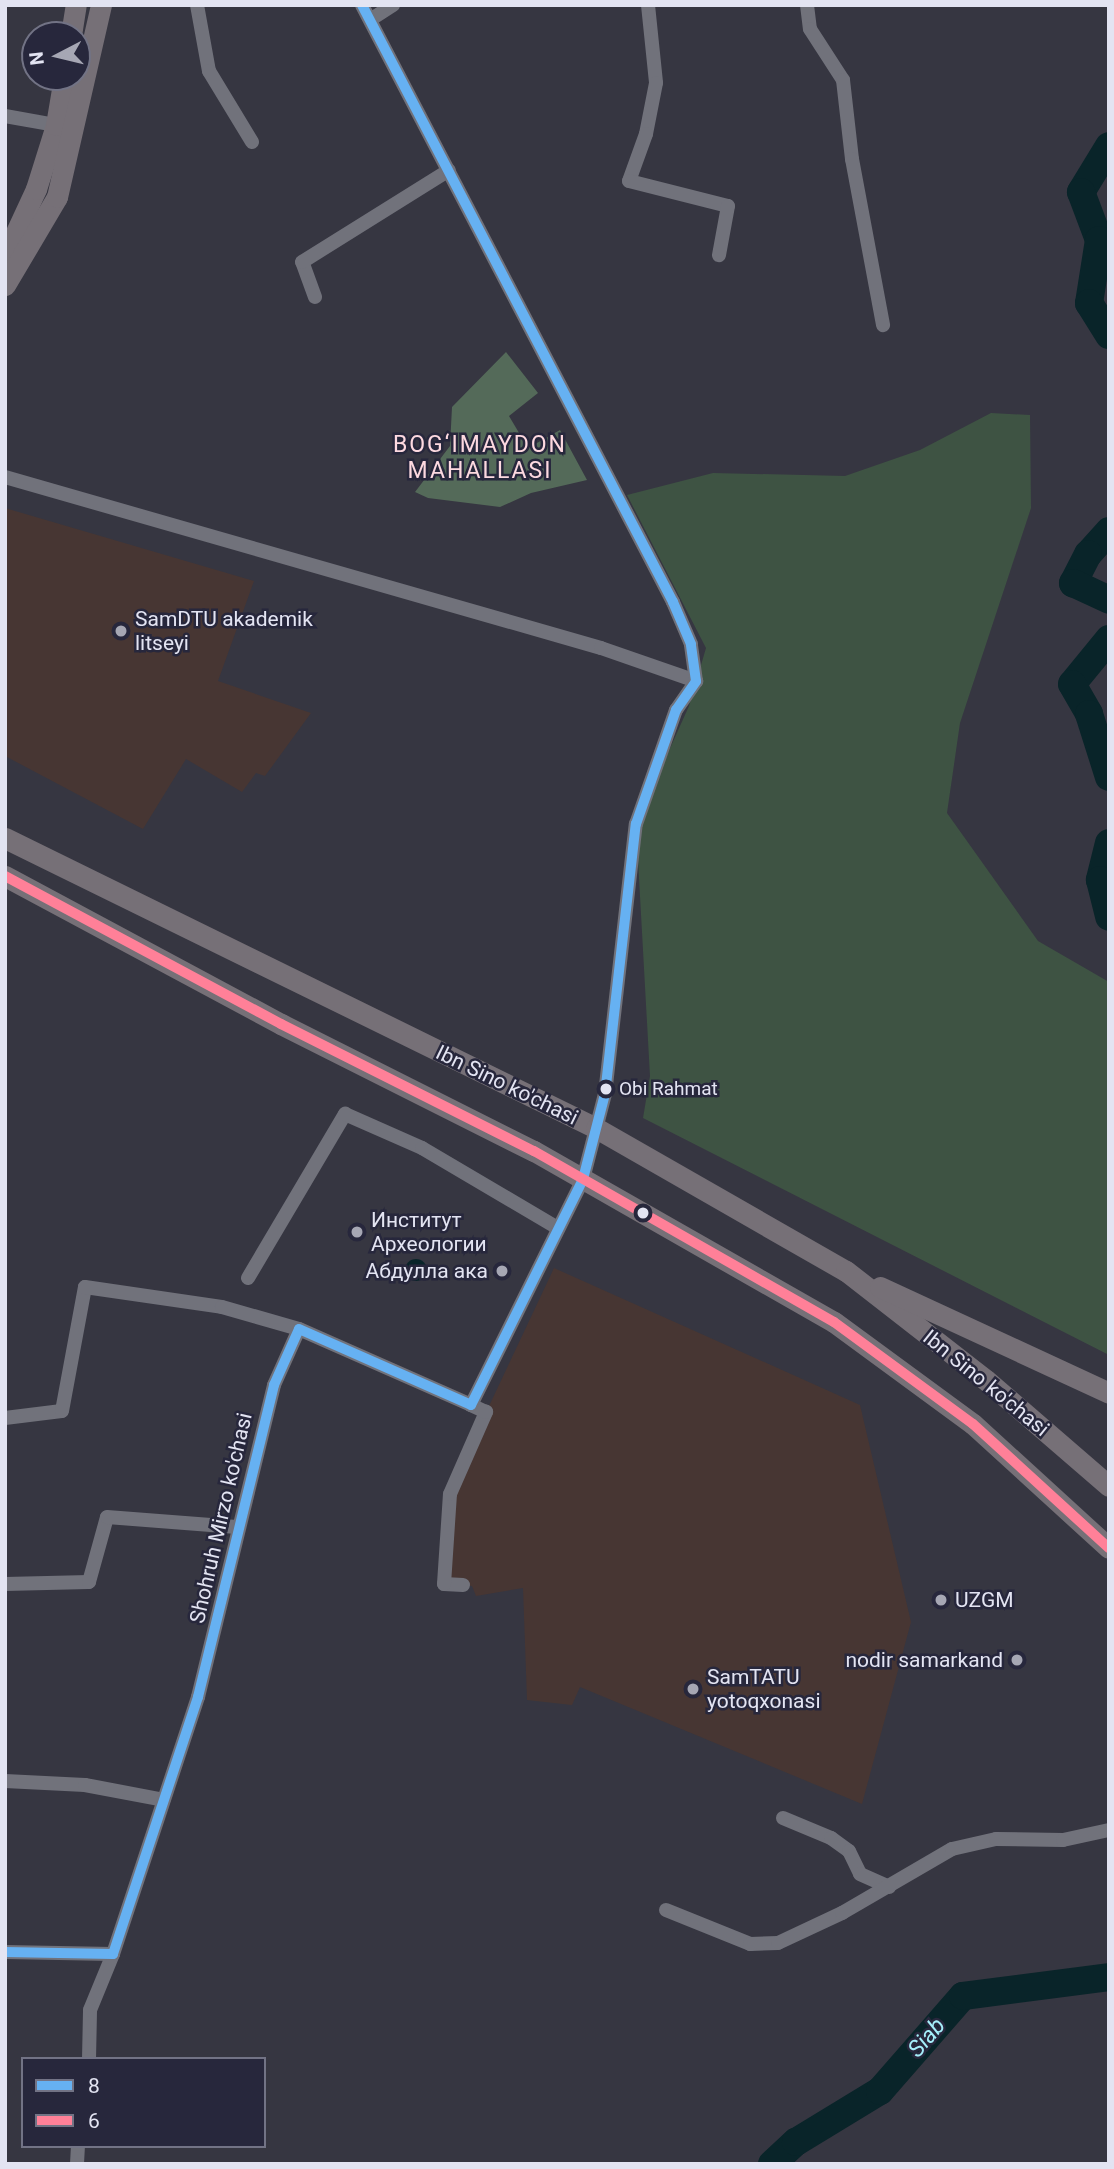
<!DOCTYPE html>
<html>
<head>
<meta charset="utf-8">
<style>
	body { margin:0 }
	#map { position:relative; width:1114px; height:2169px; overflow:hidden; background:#363641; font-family:Roboto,sans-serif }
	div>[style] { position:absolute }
	.education>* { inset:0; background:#473633 }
	.green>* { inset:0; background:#3e5343 }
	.forest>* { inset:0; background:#546a59 }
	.water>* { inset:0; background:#092429 }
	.round { border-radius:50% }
	.river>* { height:28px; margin:-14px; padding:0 14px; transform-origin:14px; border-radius:14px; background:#092429 }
	.minor>* { height:14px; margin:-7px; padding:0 7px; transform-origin:7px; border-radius:7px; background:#71727b }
	.primary>* { height:21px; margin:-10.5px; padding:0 10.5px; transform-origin:10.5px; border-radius:10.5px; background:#767077 }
	.bus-1>* { height:10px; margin:-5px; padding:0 5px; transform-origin:5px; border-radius:5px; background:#66b1f2 }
	.bus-2>* { height:10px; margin:-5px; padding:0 5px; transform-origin:5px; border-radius:5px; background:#ff8098 }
	.dots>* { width:19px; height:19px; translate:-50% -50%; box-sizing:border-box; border:4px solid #27273c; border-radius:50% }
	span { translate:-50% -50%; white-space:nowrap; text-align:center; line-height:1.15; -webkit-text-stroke:5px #27273c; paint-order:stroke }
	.bus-label { font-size:19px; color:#e3e4f2 }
	.left { translate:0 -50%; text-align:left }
	.poi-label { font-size:21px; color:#e3e4f2 }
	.right { translate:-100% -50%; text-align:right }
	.street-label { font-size:21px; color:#e3e4f2 }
	.neighbourhood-label { font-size:23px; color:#fdd9e0; letter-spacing:2px }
	.water-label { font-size:23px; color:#a5eefa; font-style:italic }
	.frame { position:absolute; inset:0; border:7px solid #e3e4f2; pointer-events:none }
	.legend { position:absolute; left:21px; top:2057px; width:245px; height:91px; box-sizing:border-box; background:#27273c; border:2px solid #727385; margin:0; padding:9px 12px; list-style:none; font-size:21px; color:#e3e4f2 }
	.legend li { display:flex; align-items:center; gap:14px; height:35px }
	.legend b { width:35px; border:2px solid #727385 }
	.north { position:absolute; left:21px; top:21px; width:70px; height:70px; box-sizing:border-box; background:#27273c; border:2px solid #727385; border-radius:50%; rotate:263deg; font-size:19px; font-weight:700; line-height:28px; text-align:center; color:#e3e4f2 }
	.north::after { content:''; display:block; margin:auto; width:24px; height:32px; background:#a6a7b4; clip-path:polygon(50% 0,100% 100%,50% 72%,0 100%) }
</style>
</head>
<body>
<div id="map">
	<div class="education">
		<div style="clip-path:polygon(5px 508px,254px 581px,218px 681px,311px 713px,265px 776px,256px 773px,242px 792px,186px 759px,143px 829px,5px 756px)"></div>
		<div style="clip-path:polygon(554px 1268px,860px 1405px,911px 1622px,862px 1804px,580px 1687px,572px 1705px,527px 1700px,523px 1588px,476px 1596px,472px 1586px,444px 1584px,450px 1489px)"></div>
	</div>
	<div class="green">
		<div style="clip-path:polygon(991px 413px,1030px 415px,1031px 508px,960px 723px,947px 813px,1038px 941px,1109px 982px,1109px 1355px,643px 1118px,650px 1076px,636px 824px,689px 706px,706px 648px,627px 495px,713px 473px,845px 476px,920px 450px)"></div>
	</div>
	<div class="forest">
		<div style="clip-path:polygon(506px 352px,538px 393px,509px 416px,528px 448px,560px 430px,587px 480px,531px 493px,500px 507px,428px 498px,415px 492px,450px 446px,452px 407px)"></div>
	</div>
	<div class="water">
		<div class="round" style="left:405px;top:1259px;width:22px;height:22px"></div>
	</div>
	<div class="river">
		<div style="left:1109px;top:146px;width:54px;rotate:121.3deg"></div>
		<div style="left:1081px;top:192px;width:51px;rotate:69.4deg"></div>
		<div style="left:1099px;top:240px;width:64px;rotate:99deg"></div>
		<div style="left:1089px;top:303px;width:38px;rotate:58deg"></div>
		<div style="left:1109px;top:531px;width:31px;rotate:132deg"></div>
		<div style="left:1088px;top:554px;width:33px;rotate:117deg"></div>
		<div style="left:1073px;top:583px;width:40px;rotate:25deg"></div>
		<div style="left:1109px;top:639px;width:58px;rotate:129.4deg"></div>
		<div style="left:1072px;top:684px;width:34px;rotate:60deg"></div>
		<div style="left:1089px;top:714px;width:66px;rotate:72.4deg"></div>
		<div style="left:1109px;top:843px;width:38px;rotate:104deg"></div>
		<div style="left:1100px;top:880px;width:38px;rotate:76deg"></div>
		<div style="left:772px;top:2164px;width:33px;rotate:-43deg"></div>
		<div style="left:796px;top:2142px;width:98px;rotate:-31.3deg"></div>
		<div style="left:880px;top:2091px;width:126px;rotate:-48.9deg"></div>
		<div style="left:963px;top:1996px;width:147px;rotate:-7.4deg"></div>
	</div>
	<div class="minor">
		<div style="left:197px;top:5px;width:67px;rotate:79.7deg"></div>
		<div style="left:209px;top:71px;width:83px;rotate:58.8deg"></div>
		<div style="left:648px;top:5px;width:78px;rotate:84.1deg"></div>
		<div style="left:656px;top:83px;width:52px;rotate:101.1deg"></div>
		<div style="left:646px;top:134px;width:50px;rotate:109.9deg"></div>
		<div style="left:629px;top:181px;width:102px;rotate:14.2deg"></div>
		<div style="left:728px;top:206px;width:50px;rotate:100.4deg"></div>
		<div style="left:807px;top:5px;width:24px;rotate:83deg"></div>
		<div style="left:810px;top:29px;width:61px;rotate:57.1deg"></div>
		<div style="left:843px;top:80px;width:80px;rotate:83.5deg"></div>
		<div style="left:852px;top:159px;width:169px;rotate:79.4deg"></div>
		<div style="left:373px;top:18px;width:24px;rotate:-33deg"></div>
		<div style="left:5px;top:116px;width:52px;rotate:10deg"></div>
		<div style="left:315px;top:297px;width:37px;rotate:-110deg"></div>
		<div style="left:302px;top:262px;width:173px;rotate:-32deg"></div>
		<div style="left:5px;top:477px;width:620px;rotate:16.01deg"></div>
		<div style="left:601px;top:648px;width:101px;rotate:19.2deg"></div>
		<div style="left:248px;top:1278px;width:191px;rotate:-59.4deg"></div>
		<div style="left:345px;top:1114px;width:84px;rotate:23.8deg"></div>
		<div style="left:422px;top:1148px;width:158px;rotate:30.5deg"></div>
		<div style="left:5px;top:1418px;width:57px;rotate:-7deg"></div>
		<div style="left:62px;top:1411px;width:126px;rotate:-79.5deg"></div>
		<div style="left:85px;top:1287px;width:138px;rotate:8.3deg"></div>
		<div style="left:222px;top:1307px;width:80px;rotate:15.9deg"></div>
		<div style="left:5px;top:1584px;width:84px;rotate:-1.4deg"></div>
		<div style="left:89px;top:1582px;width:67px;rotate:-74.5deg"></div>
		<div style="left:107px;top:1517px;width:130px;rotate:4.4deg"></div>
		<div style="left:463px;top:1585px;width:19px;rotate:-177deg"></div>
		<div style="left:444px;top:1584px;width:90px;rotate:-86.2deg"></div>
		<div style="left:450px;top:1494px;width:90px;rotate:-66.3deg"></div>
		<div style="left:486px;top:1412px;width:17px;rotate:-155deg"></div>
		<div style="left:5px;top:1781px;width:80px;rotate:2.9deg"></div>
		<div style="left:85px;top:1785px;width:80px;rotate:10.8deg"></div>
		<div style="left:783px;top:1818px;width:52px;rotate:22.6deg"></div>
		<div style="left:831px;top:1838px;width:22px;rotate:36deg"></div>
		<div style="left:849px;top:1851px;width:25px;rotate:64deg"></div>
		<div style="left:860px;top:1874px;width:32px;rotate:24deg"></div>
		<div style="left:666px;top:1910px;width:91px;rotate:22deg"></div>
		<div style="left:750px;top:1944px;width:28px;rotate:-2deg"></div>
		<div style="left:778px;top:1943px;width:71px;rotate:-25.1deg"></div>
		<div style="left:842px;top:1913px;width:127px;rotate:-30.2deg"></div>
		<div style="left:952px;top:1849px;width:45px;rotate:-12.8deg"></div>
		<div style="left:996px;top:1839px;width:67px;rotate:0.9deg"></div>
		<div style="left:1063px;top:1840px;width:47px;rotate:-12.3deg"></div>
		<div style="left:5px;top:1952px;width:108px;rotate:1.1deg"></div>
		<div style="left:113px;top:1954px;width:271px;rotate:-71.7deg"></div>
		<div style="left:198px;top:1697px;width:321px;rotate:-76.3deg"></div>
		<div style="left:274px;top:1385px;width:61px;rotate:-65.9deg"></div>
		<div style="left:299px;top:1329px;width:188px;rotate:23.8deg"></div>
		<div style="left:471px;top:1405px;width:252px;rotate:-63.6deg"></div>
		<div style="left:583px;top:1179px;width:88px;rotate:-75.5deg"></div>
		<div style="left:605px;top:1094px;width:272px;rotate:-83.5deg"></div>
		<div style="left:636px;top:824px;width:121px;rotate:-70.7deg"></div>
		<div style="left:676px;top:710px;width:35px;rotate:-55deg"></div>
		<div style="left:696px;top:681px;width:37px;rotate:-98deg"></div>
		<div style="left:691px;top:644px;width:46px;rotate:-113.2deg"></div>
		<div style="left:673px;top:602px;width:673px;rotate:-117.52deg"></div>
		<div style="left:89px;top:2059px;width:49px;rotate:-88.8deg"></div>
		<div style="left:90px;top:2010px;width:61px;rotate:-67.7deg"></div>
		<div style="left:77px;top:2164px;width:18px;rotate:-87deg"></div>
	</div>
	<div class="primary">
		<div style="left:71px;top:35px;width:30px;rotate:-81deg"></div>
		<div style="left:5px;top:256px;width:74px;rotate:-65.2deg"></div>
		<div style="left:36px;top:189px;width:67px;rotate:-72.6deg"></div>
		<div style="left:56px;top:125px;width:49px;rotate:-80.5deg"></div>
		<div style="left:5px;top:285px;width:102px;rotate:-59.4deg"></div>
		<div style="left:57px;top:197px;width:197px;rotate:-77.1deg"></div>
		<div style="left:5px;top:838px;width:658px;rotate:26.14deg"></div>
		<div style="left:596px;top:1128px;width:288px;rotate:29.8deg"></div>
		<div style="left:846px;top:1271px;width:177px;rotate:37.9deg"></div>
		<div style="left:986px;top:1380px;width:162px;rotate:40.8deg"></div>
		<div style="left:5px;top:876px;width:313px;rotate:28.2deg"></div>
		<div style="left:281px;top:1024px;width:283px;rotate:26.7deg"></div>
		<div style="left:534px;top:1151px;width:345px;rotate:29.7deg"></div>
		<div style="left:834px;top:1322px;width:172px;rotate:36.3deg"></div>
		<div style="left:973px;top:1424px;width:184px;rotate:42.4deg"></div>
		<div style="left:880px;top:1287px;width:252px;rotate:24.8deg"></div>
	</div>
	<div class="bus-1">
		<div style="left:5px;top:1952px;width:108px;rotate:1.1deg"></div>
		<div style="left:113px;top:1954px;width:271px;rotate:-71.7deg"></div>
		<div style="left:198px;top:1697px;width:321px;rotate:-76.3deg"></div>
		<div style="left:274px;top:1385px;width:61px;rotate:-65.9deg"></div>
		<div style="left:299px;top:1329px;width:188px;rotate:23.8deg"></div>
		<div style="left:471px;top:1405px;width:252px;rotate:-63.6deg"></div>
		<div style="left:583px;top:1179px;width:88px;rotate:-75.5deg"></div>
		<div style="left:605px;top:1094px;width:272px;rotate:-83.5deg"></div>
		<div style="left:636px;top:824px;width:121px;rotate:-70.7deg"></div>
		<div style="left:676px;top:710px;width:35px;rotate:-55deg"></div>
		<div style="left:696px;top:681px;width:37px;rotate:-98deg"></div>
		<div style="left:691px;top:644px;width:46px;rotate:-113.2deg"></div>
		<div style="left:673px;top:602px;width:673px;rotate:-117.52deg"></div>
	</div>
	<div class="bus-2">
		<div style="left:5px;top:876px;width:313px;rotate:28.2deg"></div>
		<div style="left:281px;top:1024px;width:283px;rotate:26.7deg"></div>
		<div style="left:534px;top:1151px;width:345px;rotate:29.7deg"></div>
		<div style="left:834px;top:1322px;width:172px;rotate:36.3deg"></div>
		<div style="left:973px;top:1424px;width:184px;rotate:42.4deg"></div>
	</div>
	<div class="dots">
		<div style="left:121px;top:631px;background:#a6a7b4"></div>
		<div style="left:606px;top:1089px;background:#e3e4f2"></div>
		<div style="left:643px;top:1213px;background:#e3e4f2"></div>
		<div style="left:357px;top:1232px;background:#a6a7b4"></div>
		<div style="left:502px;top:1271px;background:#a6a7b4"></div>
		<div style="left:941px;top:1600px;background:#a6a7b4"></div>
		<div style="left:1017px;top:1660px;background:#a6a7b4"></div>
		<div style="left:693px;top:1689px;background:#a6a7b4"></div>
	</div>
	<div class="bus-label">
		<span class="left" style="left:619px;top:1089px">Obi Rahmat</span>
	</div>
	<div class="poi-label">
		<span class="left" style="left:135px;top:631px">SamDTU akademik<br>litseyi</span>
		<span class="left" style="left:371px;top:1232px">Институт<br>Археологии</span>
		<span class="right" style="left:488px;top:1271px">Абдулла ака</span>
		<span class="left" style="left:955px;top:1600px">UZGM</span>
		<span class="right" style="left:1003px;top:1660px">nodir samarkand</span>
		<span class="left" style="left:707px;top:1689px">SamTATU<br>yotoqxonasi</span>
	</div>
	<div class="street-label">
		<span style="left:507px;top:1085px;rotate:26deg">Ibn Sino ko'chasi</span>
		<span style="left:986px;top:1383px;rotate:39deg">Ibn Sino ko'chasi</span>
		<span style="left:221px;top:1518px;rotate:-77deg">Shohruh Mirzo ko'chasi</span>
	</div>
	<div class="neighbourhood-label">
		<span style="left:480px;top:458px">BOG‘IMAYDON<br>MAHALLASI</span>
	</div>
	<div class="water-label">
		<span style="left:927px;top:2038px;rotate:-49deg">Siab</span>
	</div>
	<div class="frame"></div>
	<ul class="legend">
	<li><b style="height:9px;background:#66b1f2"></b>8</li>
	<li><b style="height:9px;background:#ff8098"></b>6</li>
	</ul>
	<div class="north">N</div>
</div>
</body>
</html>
